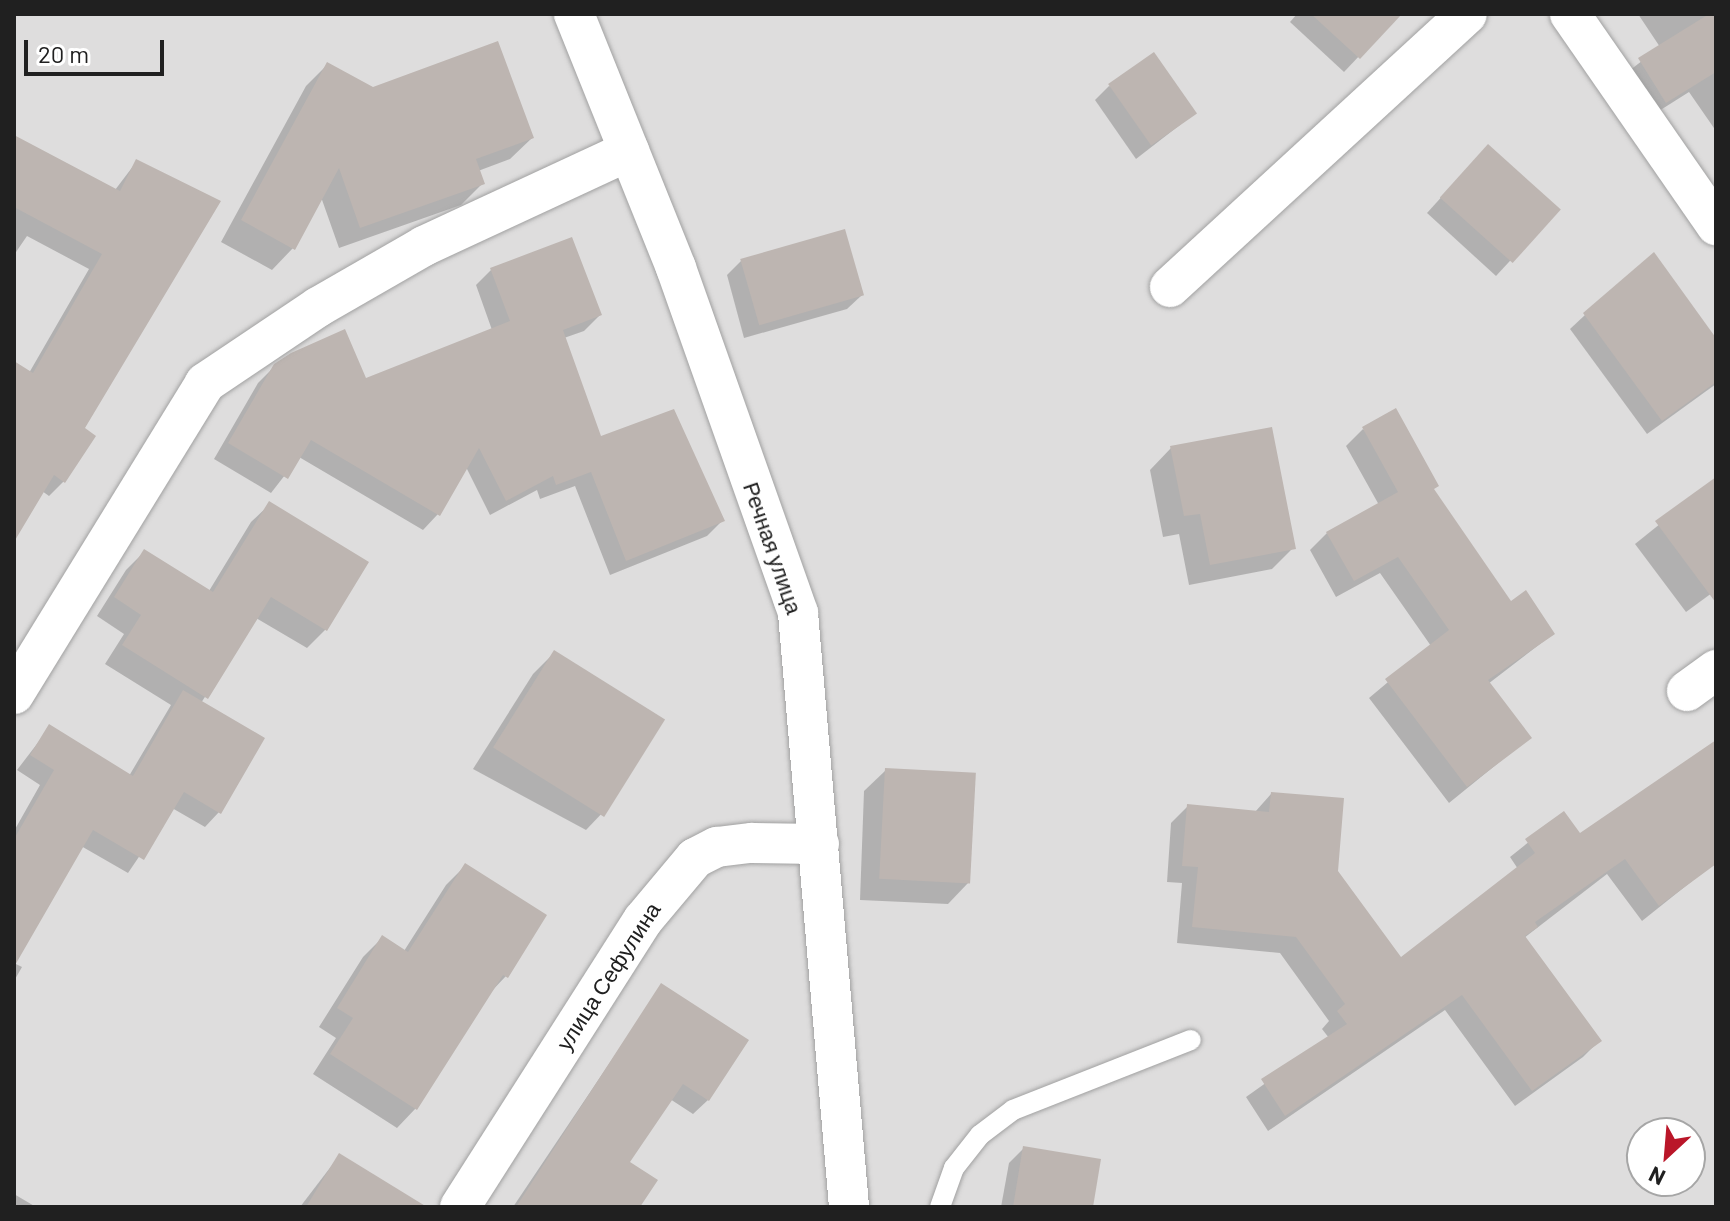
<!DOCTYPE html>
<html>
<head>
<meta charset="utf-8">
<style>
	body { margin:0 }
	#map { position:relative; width:1730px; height:1221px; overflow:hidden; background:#f0ece8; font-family:Barlow,sans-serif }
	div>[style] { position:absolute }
	.residential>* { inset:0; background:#dedddd }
	.shadow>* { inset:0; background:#0003 }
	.building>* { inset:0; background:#bdb5b1; transform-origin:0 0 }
	.roads { filter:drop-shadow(0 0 2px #a1a1a1) drop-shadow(0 0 2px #a1a1a1) }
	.service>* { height:20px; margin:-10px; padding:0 10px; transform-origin:10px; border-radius:10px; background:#fff }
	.minor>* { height:40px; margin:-20px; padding:0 20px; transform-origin:20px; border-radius:20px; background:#fff }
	span { translate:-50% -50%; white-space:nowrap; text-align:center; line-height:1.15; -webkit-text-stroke:7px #fff; paint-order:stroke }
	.street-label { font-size:22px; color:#202020 }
	.frame { position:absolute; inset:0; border:16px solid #202020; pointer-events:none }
	.north { position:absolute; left:1626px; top:1117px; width:80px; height:80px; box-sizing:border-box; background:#fff; border:2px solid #a6a6a6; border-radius:50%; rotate:206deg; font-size:22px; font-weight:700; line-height:32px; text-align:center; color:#202020 }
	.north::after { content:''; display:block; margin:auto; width:28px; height:36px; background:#ba1629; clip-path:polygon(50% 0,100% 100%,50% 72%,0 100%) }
	.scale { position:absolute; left:24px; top:40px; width:140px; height:36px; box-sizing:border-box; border:4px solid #202020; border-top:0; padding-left:10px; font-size:24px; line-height:28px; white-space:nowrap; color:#202020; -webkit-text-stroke:6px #fff; paint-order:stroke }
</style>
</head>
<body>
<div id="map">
	<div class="residential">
		<div style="clip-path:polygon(evenodd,14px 14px,1716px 14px,1716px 1207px,14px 1207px,14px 14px,1642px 1133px,1690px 1133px,1690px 1181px,1642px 1181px,1642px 1133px)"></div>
	</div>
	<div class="shadow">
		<div style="clip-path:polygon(1297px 14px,1399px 14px,1344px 72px,1290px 22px)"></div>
		<div style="clip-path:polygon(1638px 14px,1716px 14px,1716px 131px,1689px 92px,1651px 116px,1625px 74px,1660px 47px)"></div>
		<div style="clip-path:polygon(327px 65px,373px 89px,532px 138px,510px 159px,478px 171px,482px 184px,461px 205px,339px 248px,321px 197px,293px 248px,272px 270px,221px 242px,306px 86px)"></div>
		<div style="clip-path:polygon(1109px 86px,1194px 114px,1136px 159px,1095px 100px)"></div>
		<div style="clip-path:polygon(14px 142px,115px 190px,137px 161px,82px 428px,64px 481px,49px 496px,42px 491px,14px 538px,14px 383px,29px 373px,89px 269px,27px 236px,14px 255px)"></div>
		<div style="clip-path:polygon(1474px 161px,1558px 209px,1496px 276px,1427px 213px)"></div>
		<div style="clip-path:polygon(741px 261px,862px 295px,847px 309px,744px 338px,727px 275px)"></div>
		<div style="clip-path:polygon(492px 269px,600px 315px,584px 331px,564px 338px,599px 438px,723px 520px,707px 536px,610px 575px,575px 486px,540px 499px,537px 490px,490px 515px,466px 467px,438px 514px,423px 530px,299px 457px,271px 493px,214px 459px,258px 383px,275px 366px,365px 381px,492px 330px,476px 285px)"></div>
		<div style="clip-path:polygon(1585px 315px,1716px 341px,1716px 384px,1647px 434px,1570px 329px)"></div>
		<div style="clip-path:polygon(1363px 429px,1432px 490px,1511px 603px,1553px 634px,1488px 684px,1529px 738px,1449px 803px,1369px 698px,1431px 646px,1380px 573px,1336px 597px,1310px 550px,1327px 533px,1379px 505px,1346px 446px)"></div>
		<div style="clip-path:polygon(1171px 448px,1293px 548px,1272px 569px,1189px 585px,1179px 534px,1163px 537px,1150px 470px)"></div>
		<div style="clip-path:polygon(1716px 479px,1716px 590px,1686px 612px,1635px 544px)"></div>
		<div style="clip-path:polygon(270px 504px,366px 562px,325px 630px,307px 648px,256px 618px,201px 703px,219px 812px,205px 827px,172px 808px,128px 873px,81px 846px,14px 963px,22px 967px,14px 981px,14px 831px,40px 785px,17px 770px,50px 727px,129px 776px,171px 705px,105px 664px,124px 634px,97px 616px,126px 570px,144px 552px,209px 591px,251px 522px)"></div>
		<div style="clip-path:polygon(554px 653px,607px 808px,586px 830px,473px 769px,533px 674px)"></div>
		<div style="clip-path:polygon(1716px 743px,1712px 865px,1642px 921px,1607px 874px,1524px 938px,1599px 1041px,1583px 1057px,1515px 1106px,1445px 1010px,1268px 1131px,1246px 1097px,1329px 1038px,1322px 1029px,1329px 1021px,1280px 953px,1177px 943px,1182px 883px,1167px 882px,1171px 823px,1188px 806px,1255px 812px,1271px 794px,1401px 960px,1518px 869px,1510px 857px,1564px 814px,1580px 836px)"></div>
		<div style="clip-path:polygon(886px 770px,969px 882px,948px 904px,860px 900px,864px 791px)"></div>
		<div style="clip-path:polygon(465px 866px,506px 976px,488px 995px,416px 1108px,397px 1128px,313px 1074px,336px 1038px,319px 1027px,363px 957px,382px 938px,404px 951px,446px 885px)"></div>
		<div style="clip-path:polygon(662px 985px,708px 1100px,693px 1114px,670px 1099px,627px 1162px,638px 1207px,513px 1207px)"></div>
		<div style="clip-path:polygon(1024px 1148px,1091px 1207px,1001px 1207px,1009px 1163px)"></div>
		<div style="clip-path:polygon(339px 1156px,421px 1207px,300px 1207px)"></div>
		<div style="clip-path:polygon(14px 1194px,36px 1207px,14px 1207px)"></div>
	</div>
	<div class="building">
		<div style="clip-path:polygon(1311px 14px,1402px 14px,1360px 59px)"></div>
		<div style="clip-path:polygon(1709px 14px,1716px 14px,1716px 72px,1666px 103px,1638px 58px)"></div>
		<div style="clip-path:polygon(498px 41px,534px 138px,476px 159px,485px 184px,360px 228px,339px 168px,295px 250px,241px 220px,327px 62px,373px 87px)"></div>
		<div style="left:1154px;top:52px;width:75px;height:56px;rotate:55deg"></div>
		<div style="clip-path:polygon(14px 135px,120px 191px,136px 159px,221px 201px,85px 428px,96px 436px,65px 483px,54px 475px,14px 542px,14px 361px,33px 373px,102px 254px,14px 207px)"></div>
		<div style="left:1488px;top:144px;width:98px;height:72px;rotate:42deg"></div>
		<div style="left:845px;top:229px;width:69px;height:109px;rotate:74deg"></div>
		<div style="clip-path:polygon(572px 237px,602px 315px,563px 330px,601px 436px,674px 409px,725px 521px,626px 561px,591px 472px,556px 485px,553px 476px,506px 501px,479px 448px,440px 516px,311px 440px,288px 479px,228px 443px,274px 364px,291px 353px,345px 329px,366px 378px,510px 321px,490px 268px)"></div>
		<div style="clip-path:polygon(1654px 252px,1716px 338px,1716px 382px,1662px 421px,1583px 313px)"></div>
		<div style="clip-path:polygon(1396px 408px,1439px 486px,1434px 489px,1511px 601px,1526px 590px,1555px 634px,1488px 680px,1532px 738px,1467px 787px,1385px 679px,1449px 630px,1398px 557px,1354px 581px,1326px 532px,1398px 492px,1362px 427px)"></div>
		<div style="clip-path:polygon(1272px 427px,1296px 549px,1210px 565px,1200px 514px,1184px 516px,1170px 446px)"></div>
		<div style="clip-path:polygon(1716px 477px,1716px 603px,1655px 521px)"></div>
		<div style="clip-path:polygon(269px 501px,369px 562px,327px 631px,271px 597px,208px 699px,122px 645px,141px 615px,114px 597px,144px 549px,213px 592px)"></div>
		<div style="left:554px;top:650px;width:131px;height:115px;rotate:32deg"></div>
		<div style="clip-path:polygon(183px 690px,265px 738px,221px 814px,184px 792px,144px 860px,93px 830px,14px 967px,14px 839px,54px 770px,30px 755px,49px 724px,133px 776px)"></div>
		<div style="clip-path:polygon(1716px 740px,1716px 864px,1659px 906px,1625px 859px,1535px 922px,1538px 927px,1525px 936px,1602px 1041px,1532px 1091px,1462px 995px,1285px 1116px,1261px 1079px,1347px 1024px,1337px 1011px,1345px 1004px,1296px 937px,1192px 927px,1198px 867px,1182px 866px,1187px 804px,1269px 812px,1271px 792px,1344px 798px,1338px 871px,1401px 957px,1535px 853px,1525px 839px,1564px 811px,1580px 833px)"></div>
		<div style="left:885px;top:768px;width:91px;height:111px;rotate:3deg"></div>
		<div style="clip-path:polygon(465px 863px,547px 915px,508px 978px,503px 975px,417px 1110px,330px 1054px,353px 1018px,337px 1008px,382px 935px,408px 952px)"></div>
		<div style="clip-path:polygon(661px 983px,749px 1040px,709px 1101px,683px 1084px,630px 1162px,658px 1180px,640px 1207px,516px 1207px)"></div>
		<div style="clip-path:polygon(1023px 1146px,1101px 1159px,1093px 1207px,1013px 1207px)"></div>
		<div style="clip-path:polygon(339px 1153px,427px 1207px,306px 1207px)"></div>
	</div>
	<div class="roads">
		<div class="service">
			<div style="left:940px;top:1207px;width:41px;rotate:-70.3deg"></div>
			<div style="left:954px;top:1168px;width:42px;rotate:-51.8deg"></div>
			<div style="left:980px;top:1135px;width:41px;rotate:-37.1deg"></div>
			<div style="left:1013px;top:1110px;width:191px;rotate:-21.5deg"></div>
		</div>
		<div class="minor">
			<div style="left:574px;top:14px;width:274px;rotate:68.1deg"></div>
			<div style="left:676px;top:268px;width:366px;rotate:70.5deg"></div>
			<div style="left:798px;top:613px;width:596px;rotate:85.09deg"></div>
			<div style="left:1570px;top:14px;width:257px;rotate:55.3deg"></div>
			<div style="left:1170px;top:287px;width:403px;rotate:-42.6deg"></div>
			<div style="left:1687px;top:691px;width:36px;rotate:-36deg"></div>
			<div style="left:14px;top:694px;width:365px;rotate:-58.4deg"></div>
			<div style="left:205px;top:383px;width:136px;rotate:-33.9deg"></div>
			<div style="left:318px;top:307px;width:122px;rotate:-29.9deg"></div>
			<div style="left:424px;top:246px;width:226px;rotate:-24.9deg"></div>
			<div style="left:460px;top:1207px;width:340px;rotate:-57.5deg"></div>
			<div style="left:643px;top:920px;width:81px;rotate:-50deg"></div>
			<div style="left:695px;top:858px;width:25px;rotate:-27deg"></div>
			<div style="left:717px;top:847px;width:35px;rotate:-7deg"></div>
			<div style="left:752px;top:843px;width:67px;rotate:0.9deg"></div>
		</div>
	</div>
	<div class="street-label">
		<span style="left:773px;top:548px;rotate:71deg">Речная улица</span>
		<span style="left:608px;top:976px;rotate:-57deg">улица Сефулина</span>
	</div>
	<div class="frame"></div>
	<div class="north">N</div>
	<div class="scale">20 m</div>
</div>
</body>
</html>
